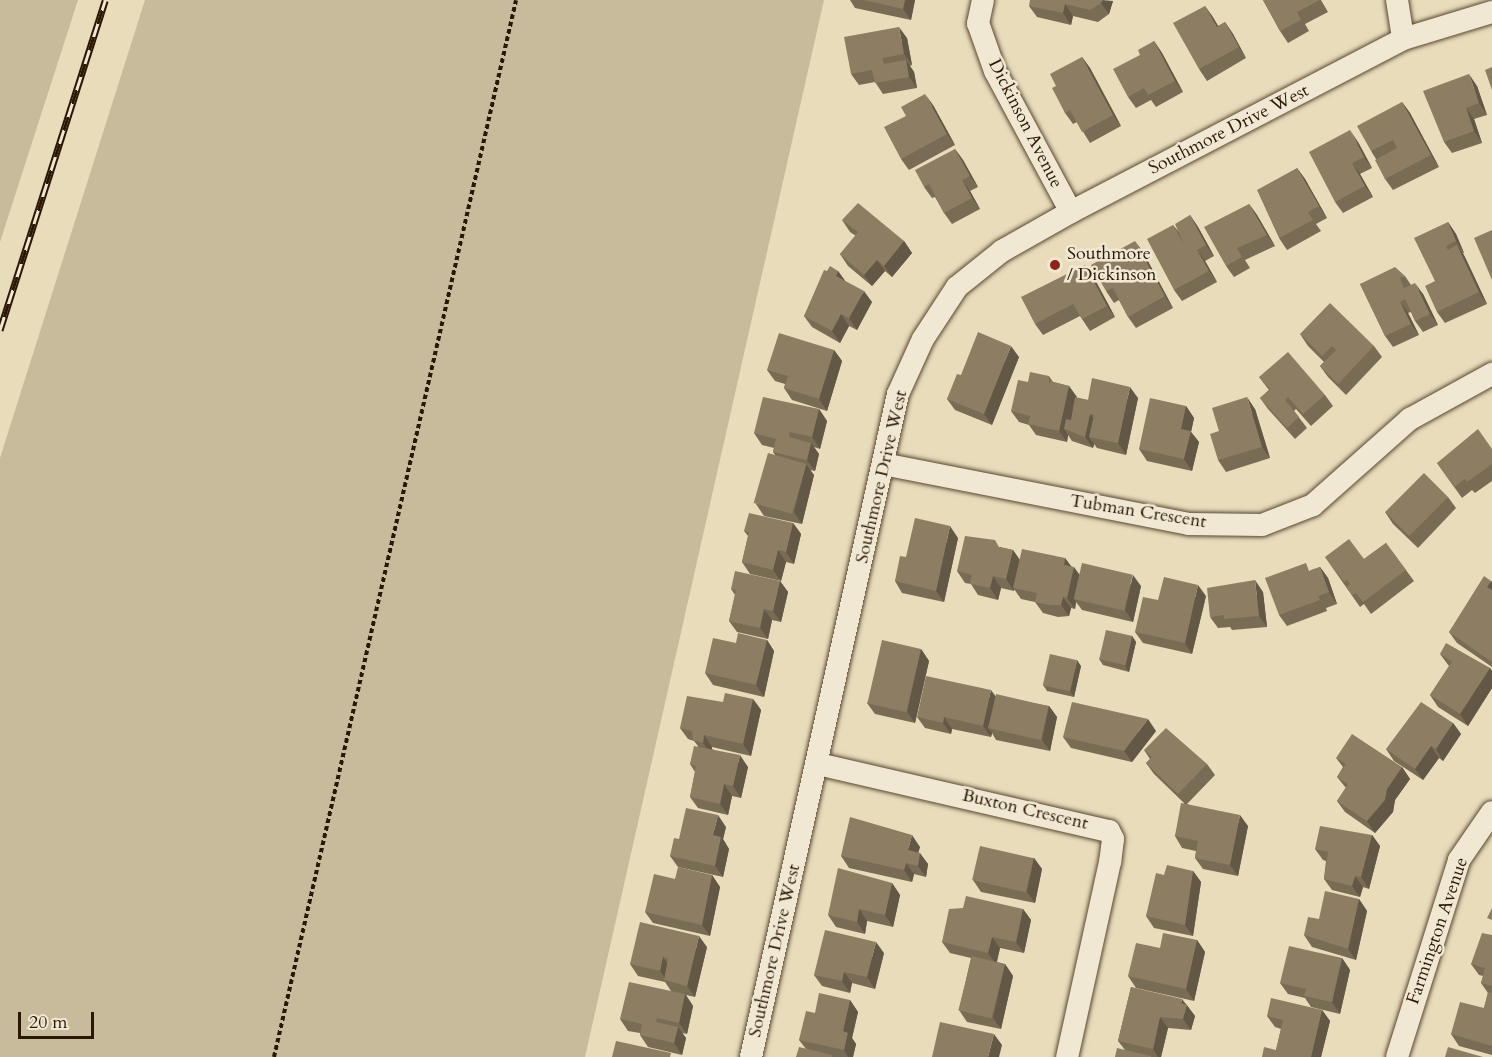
<!DOCTYPE html>
<html>
<head>
<meta charset="utf-8">
<style>
	body { margin:0 }
	#map { position:relative; width:1492px; height:1057px; overflow:hidden; background:#e8dcbb; font-family:Cardo,serif }
	div>[style] { position:absolute }
	.green>* { inset:0; background:#c8bb9c }
	.path>* { height:4px; margin-top:-2px; transform-origin:0; background:repeating-linear-gradient(90deg,#2a1703 0 4.5px,transparent 0 7.5px) }
	.roads { filter:drop-shadow(0 0 2px #5a4831) drop-shadow(0 0 2px #5a4831) }
	.minor>* { height:22px; margin:-11px; padding:0 11px; transform-origin:11px; border-radius:11px; background:#f0e8d3 }
	.rail>* { height:7px; margin-top:-3.5px; transform-origin:0; background:repeating-linear-gradient(90deg,#f0e8d3 0 14px,#2a1703 0 28px); box-sizing:border-box; border-block:2px solid #2a1703 }
	.wall>* { inset:0; background:#796c55 }
	.shaded-wall>* { inset:0; background:#635845 }
	.building>* { inset:0; background:#8d7d63; transform-origin:0 0 }
	.dots>* { width:16px; height:16px; translate:-50% -50%; box-sizing:border-box; border:3px solid #f0e8d3; border-radius:50% }
	span { translate:-50% -50%; white-space:nowrap; text-align:center; line-height:1.15; -webkit-text-stroke:5px #f0e8d3; paint-order:stroke }
	.street-label { font-size:18px; color:#2a1703 }
	.poi-label { font-size:18px; color:#2a1703 }
	.left { translate:0 -50%; text-align:left }
	.scale { position:absolute; left:18px; top:1012px; width:76px; height:27px; box-sizing:border-box; border:3px solid #2a1703; border-top:0; padding-left:8px; font-size:18px; line-height:21px; white-space:nowrap; color:#2a1703; -webkit-text-stroke:4px #f0e8d3; paint-order:stroke }
</style>
</head>
<body>
<div id="map">
	<div class="green">
		<div style="clip-path:polygon(0 0,78px 0,0 242px)"></div>
		<div style="clip-path:polygon(145px 0,824px 0,585px 1057px,0 1057px,0 458px)"></div>
	</div>
	<div class="path">
		<div style="left:274px;top:1057px;width:1084px;rotate:-77.1deg"></div>
	</div>
	<div class="roads">
		<div class="minor">
			<div style="left:983px;top:0;width:24px;rotate:102deg"></div>
			<div style="left:978px;top:23px;width:51px;rotate:70.5deg"></div>
			<div style="left:995px;top:71px;width:160px;rotate:61.7deg"></div>
			<div style="left:1397px;top:0;width:39px;rotate:81deg"></div>
			<div style="left:883px;top:464px;width:312px;rotate:11.1deg"></div>
			<div style="left:1189px;top:524px;width:73px;rotate:0.8deg"></div>
			<div style="left:1262px;top:525px;width:55px;rotate:-21.4deg"></div>
			<div style="left:1313px;top:505px;width:130px;rotate:-41.6deg"></div>
			<div style="left:1410px;top:419px;width:94px;rotate:-28.8deg"></div>
			<div style="left:818px;top:764px;width:299px;rotate:13deg"></div>
			<div style="left:1109px;top:831px;width:9px;rotate:63deg"></div>
			<div style="left:1113px;top:839px;width:23px;rotate:97deg"></div>
			<div style="left:1110px;top:862px;width:200px;rotate:102.4deg"></div>
			<div style="left:751px;top:1057px;width:679px;rotate:-77.5deg"></div>
			<div style="left:898px;top:394px;width:60px;rotate:-65.6deg"></div>
			<div style="left:923px;top:339px;width:62px;rotate:-56.8deg"></div>
			<div style="left:957px;top:287px;width:58px;rotate:-38.7deg"></div>
			<div style="left:1002px;top:251px;width:79px;rotate:-29.5deg"></div>
			<div style="left:1071px;top:212px;width:374px;rotate:-27.5deg"></div>
			<div style="left:1403px;top:39px;width:93px;rotate:-16.9deg"></div>
			<div style="left:1397px;top:1057px;width:207px;rotate:-72.5deg"></div>
			<div style="left:1459px;top:860px;width:58px;rotate:-55.5deg"></div>
		</div>
	</div>
	<div class="rail">
		<div style="left:0;top:330px;width:346px;rotate:-72.3deg"></div>
	</div>
	<div class="wall">
		<div style="clip-path:polygon(850px 0,915px 0,911px 20px,855px 8px)"></div>
		<div style="clip-path:polygon(1263px 0,1321px 0,1328px 12px,1305px 24px,1309px 31px,1288px 43px,1280px 31px)"></div>
		<div style="clip-path:polygon(1113px 1px,1109px 14px,1098px 22px,1073px 16px,1071px 25px,1037px 17px,1029px 6px)"></div>
		<div style="clip-path:polygon(1205px 6px,1218px 26px,1225px 22px,1233px 34px,1246px 58px,1207px 81px,1199px 69px)"></div>
		<div style="clip-path:polygon(907px 38px,912px 65px,910px 66px,914px 72px,917px 88px,883px 94px,875px 82px,859px 85px,851px 74px)"></div>
		<div style="clip-path:polygon(1154px 41px,1162px 53px,1183px 92px,1156px 107px,1151px 100px,1136px 108px,1128px 97px,1140px 55px)"></div>
		<div style="clip-path:polygon(1082px 57px,1090px 68px,1121px 126px,1090px 143px,1077px 122px,1073px 124px,1065px 113px,1056px 86px)"></div>
		<div style="clip-path:polygon(1477px 86px,1487px 115px,1474px 119px,1482px 143px,1452px 153px,1444px 142px)"></div>
		<div style="clip-path:polygon(1402px 102px,1410px 113px,1439px 167px,1393px 190px,1385px 179px,1376px 159px,1371px 151px)"></div>
		<div style="clip-path:polygon(933px 105px,955px 145px,909px 170px,901px 159px)"></div>
		<div style="clip-path:polygon(1358px 142px,1372px 168px,1360px 174px,1373px 197px,1343px 213px,1335px 202px)"></div>
		<div style="clip-path:polygon(955px 149px,963px 160px,978px 187px,970px 191px,980px 209px,952px 224px,944px 213px,935px 197px,932px 198px,924px 187px)"></div>
		<div style="clip-path:polygon(1297px 168px,1305px 179px,1327px 218px,1316px 224px,1321px 231px,1287px 250px,1279px 238px)"></div>
		<div style="clip-path:polygon(1249px 204px,1257px 215px,1275px 246px,1245px 260px,1250px 268px,1234px 277px,1226px 266px)"></div>
		<div style="clip-path:polygon(1190px 215px,1198px 227px,1214px 256px,1205px 261px,1217px 282px,1182px 301px,1174px 290px,1173px 225px,1179px 232px)"></div>
		<div style="clip-path:polygon(842px 220px,904px 241px,912px 253px,892px 277px,885px 271px,872px 286px,848px 266px,840px 254px,856px 236px,850px 232px)"></div>
		<div style="clip-path:polygon(1448px 222px,1456px 234px,1464px 253px,1463px 253px,1487px 304px,1445px 323px,1437px 312px,1435px 281px)"></div>
		<div style="clip-path:polygon(1143px 252px,1173px 308px,1136px 328px,1128px 317px,1119px 300px,1114px 303px,1106px 291px)"></div>
		<div style="clip-path:polygon(827px 271px,838px 271px,845px 281px,872px 302px,857px 330px,849px 326px,840px 343px,812px 327px,804px 316px)"></div>
		<div style="clip-path:polygon(1093px 276px,1115px 317px,1090px 331px,1080px 316px,1043px 335px,1035px 324px)"></div>
		<div style="clip-path:polygon(1405px 276px,1411px 285px,1423px 294px,1438px 325px,1423px 332px,1415px 321px,1411px 312px,1408px 313px,1419px 335px,1393px 347px,1385px 336px,1360px 284px)"></div>
		<div style="clip-path:polygon(1300px 334px,1374px 346px,1382px 357px,1346px 395px,1328px 377px,1320px 366px,1324px 362px,1308px 346px)"></div>
		<div style="clip-path:polygon(834px 350px,842px 361px,827px 411px,792px 400px,784px 388px,785px 384px,775px 381px,767px 370px)"></div>
		<div style="clip-path:polygon(1019px 357px,992px 425px,955px 410px,947px 399px,961px 375px)"></div>
		<div style="clip-path:polygon(1049px 376px,1053px 382px,1069px 386px,1077px 398px,1088px 400px,1138px 398px,1126px 455px,1097px 448px,1094px 444px,1093px 448px,1072px 441px,1068px 435px,1067px 442px,1036px 435px,1029px 425px,1019px 422px,1011px 411px,1028px 382px)"></div>
		<div style="clip-path:polygon(1259px 377px,1325px 395px,1333px 406px,1311px 426px,1296px 409px,1294px 411px,1307px 428px,1295px 439px,1268px 409px,1260px 398px,1269px 390px)"></div>
		<div style="clip-path:polygon(1186px 406px,1194px 418px,1191px 432px,1199px 442px,1192px 471px,1147px 461px,1139px 449px)"></div>
		<div style="clip-path:polygon(819px 409px,827px 421px,820px 449px,814px 447px,819px 454px,815px 471px,810px 470px,814px 475px,802px 524px,764px 516px,756px 504px,775px 455px,773px 452px,774px 448px,762px 445px,754px 433px)"></div>
		<div style="clip-path:polygon(1255px 409px,1270px 458px,1226px 472px,1218px 460px)"></div>
		<div style="clip-path:polygon(1492px 449px,1492px 481px,1475px 493px,1472px 490px,1462px 498px,1437px 463px)"></div>
		<div style="clip-path:polygon(1448px 497px,1456px 508px,1418px 548px,1393px 524px,1385px 512px)"></div>
		<div style="clip-path:polygon(793px 523px,801px 534px,794px 564px,786px 562px,781px 581px,750px 574px,742px 562px,748px 536px,744px 531px)"></div>
		<div style="clip-path:polygon(958px 538px,944px 602px,902px 593px,895px 581px,906px 557px)"></div>
		<div style="clip-path:polygon(1386px 543px,1414px 581px,1371px 614px,1364px 604px,1360px 607px,1325px 557px,1364px 559px)"></div>
		<div style="clip-path:polygon(1000px 547px,1013px 550px,1020px 560px,1065px 558px,1071px 566px,1079px 575px,1141px 586px,1133px 622px,1082px 610px,1076px 602px,1075px 609px,1071px 608px,1069px 616px,1058px 617px,1043px 613px,1035px 602px,1021px 599px,1014px 589px,1014px 591px,1001px 588px,998px 600px,978px 595px,971px 584px,965px 583px,957px 571px)"></div>
		<div style="clip-path:polygon(1320px 567px,1328px 578px,1337px 604px,1326px 608px,1327px 611px,1287px 626px,1279px 615px,1311px 570px)"></div>
		<div style="clip-path:polygon(780px 581px,788px 592px,781px 622px,772px 620px,768px 639px,737px 632px,729px 621px,735px 595px,731px 589px)"></div>
		<div style="clip-path:polygon(1491px 581px,1492px 582px,1492px 667px,1457px 643px,1449px 632px)"></div>
		<div style="clip-path:polygon(1263px 592px,1267px 627px,1232px 630px,1230px 627px,1218px 628px,1210px 617px)"></div>
		<div style="clip-path:polygon(1206px 596px,1192px 654px,1143px 643px,1135px 632px,1158px 600px)"></div>
		<div style="clip-path:polygon(1132px 636px,1136px 642px,1129px 672px,1103px 665px,1099px 659px)"></div>
		<div style="clip-path:polygon(767px 640px,774px 651px,764px 697px,713px 685px,705px 673px,736px 643px)"></div>
		<div style="clip-path:polygon(921px 649px,929px 661px,915px 723px,875px 714px,867px 703px)"></div>
		<div style="clip-path:polygon(1440px 654px,1490px 668px,1492px 671px,1492px 688px,1468px 726px,1438px 707px,1430px 695px,1449px 666px)"></div>
		<div style="clip-path:polygon(1081px 666px,1074px 697px,1047px 691px,1043px 685px)"></div>
		<div style="clip-path:polygon(995px 696px,1049px 706px,1057px 717px,1050px 751px,996px 740px,992px 733px,991px 737px,952px 729px,951px 734px,925px 728px,917px 717px)"></div>
		<div style="clip-path:polygon(753px 699px,761px 710px,751px 756px,712px 747px,712px 749px,748px 767px,741px 798px,732px 796px,728px 815px,698px 808px,690px 797px,695px 772px,690px 764px,698px 746px,694px 741px,688px 739px,680px 728px,723px 702px)"></div>
		<div style="clip-path:polygon(1453px 723px,1461px 734px,1443px 761px,1439px 758px,1423px 780px,1394px 761px,1386px 749px)"></div>
		<div style="clip-path:polygon(1156px 731px,1132px 762px,1071px 748px,1063px 737px)"></div>
		<div style="clip-path:polygon(1144px 750px,1207px 764px,1215px 775px,1187px 804px,1248px 826px,1238px 876px,1203px 869px,1195px 858px,1196px 851px,1182px 848px,1175px 836px,1184px 803px,1154px 774px,1146px 763px,1150px 759px)"></div>
		<div style="clip-path:polygon(1336px 758px,1402px 767px,1410px 779px,1395px 800px,1393px 812px,1375px 833px,1345px 812px,1337px 801px,1346px 788px,1337px 777px,1343px 767px)"></div>
		<div style="clip-path:polygon(726px 827px,723px 839px,729px 849px,723px 877px,678px 867px,670px 856px,679px 839px)"></div>
		<div style="clip-path:polygon(1372px 835px,1380px 846px,1369px 889px,1363px 887px,1360px 897px,1332px 890px,1324px 879px,1326px 861px,1323px 860px,1315px 849px)"></div>
		<div style="clip-path:polygon(920px 847px,918px 852px,928px 864px,926px 877px,914px 874px,912px 882px,849px 868px,841px 856px)"></div>
		<div style="clip-path:polygon(1034px 858px,1042px 869px,1035px 903px,981px 892px,973px 880px)"></div>
		<div style="clip-path:polygon(1193px 871px,1201px 882px,1193px 936px,1154px 928px,1146px 916px,1164px 875px)"></div>
		<div style="clip-path:polygon(712px 875px,720px 887px,710px 936px,653px 923px,645px 912px,675px 879px)"></div>
		<div style="clip-path:polygon(892px 883px,900px 895px,893px 927px,867px 921px,865px 934px,836px 927px,828px 915px)"></div>
		<div style="clip-path:polygon(1359px 899px,1367px 911px,1356px 960px,1312px 947px,1304px 935px,1319px 919px)"></div>
		<div style="clip-path:polygon(1023px 909px,1031px 920px,1024px 953px,1000px 948px,997px 962px,1005px 964px,1013px 976px,1001px 1029px,967px 1022px,959px 1010px,971px 958px,950px 953px,942px 942px)"></div>
		<div style="clip-path:polygon(1492px 935px,1492px 1055px,1459px 1046px,1451px 1034px,1484px 1008px,1488px 993px,1481px 983px,1483px 976px,1479px 975px,1471px 964px)"></div>
		<div style="clip-path:polygon(1197px 940px,1205px 952px,1194px 1001px,1136px 988px,1128px 976px,1160px 948px)"></div>
		<div style="clip-path:polygon(707px 947px,695px 997px,686px 995px,693px 1006px,687px 1034px,682px 1033px,686px 1038px,682px 1055px,648px 1047px,640px 1035px,640px 1033px,628px 1031px,620px 1019px,671px 991px,665px 982px,638px 976px,630px 964px)"></div>
		<div style="clip-path:polygon(884px 953px,875px 989px,852px 983px,850px 993px,822px 986px,814px 975px)"></div>
		<div style="clip-path:polygon(1342px 958px,1350px 970px,1340px 1014px,1311px 1007px,1305px 998px,1288px 994px,1280px 983px)"></div>
		<div style="clip-path:polygon(1131px 987px,1186px 1004px,1195px 1016px,1191px 1030px,1168px 1028px,1161px 1057px,1115px 1057px,1125px 1050px,1118px 1041px)"></div>
		<div style="clip-path:polygon(850px 1000px,858px 1012px,852px 1038px,856px 1044px,853px 1057px,796px 1057px,806px 1049px,799px 1040px,815px 1013px)"></div>
		<div style="clip-path:polygon(1322px 1010px,1330px 1021px,1321px 1057px,1262px 1057px,1276px 1050px,1281px 1029px,1275px 1027px,1267px 1016px)"></div>
	</div>
	<div class="shaded-wall">
		<div style="clip-path:polygon(905px 0,915px 0,911px 20px,903px 9px)"></div>
		<div style="clip-path:polygon(1102px 0,1113px 1px,1109px 14px,1101px 3px)"></div>
		<div style="clip-path:polygon(1065px 4px,1073px 16px,1071px 25px,1063px 13px)"></div>
		<div style="clip-path:polygon(1205px 6px,1213px 17px,1225px 38px,1217px 27px)"></div>
		<div style="clip-path:polygon(1225px 22px,1233px 34px,1246px 58px,1239px 47px)"></div>
		<div style="clip-path:polygon(899px 27px,907px 38px,912px 65px,904px 54px)"></div>
		<div style="clip-path:polygon(1154px 41px,1162px 53px,1183px 92px,1175px 81px)"></div>
		<div style="clip-path:polygon(1082px 57px,1090px 68px,1121px 126px,1113px 115px)"></div>
		<div style="clip-path:polygon(906px 60px,914px 72px,917px 88px,909px 77px)"></div>
		<div style="clip-path:polygon(1469px 74px,1477px 86px,1487px 115px,1479px 103px)"></div>
		<div style="clip-path:polygon(925px 94px,933px 105px,955px 145px,947px 134px)"></div>
		<div style="clip-path:polygon(1402px 102px,1410px 113px,1439px 167px,1431px 155px)"></div>
		<div style="clip-path:polygon(1466px 108px,1474px 119px,1482px 143px,1474px 131px)"></div>
		<div style="clip-path:polygon(1350px 130px,1358px 142px,1372px 168px,1364px 157px)"></div>
		<div style="clip-path:polygon(955px 149px,963px 160px,978px 187px,970px 176px)"></div>
		<div style="clip-path:polygon(1352px 163px,1360px 174px,1373px 197px,1365px 186px)"></div>
		<div style="clip-path:polygon(1297px 168px,1305px 179px,1327px 218px,1319px 206px)"></div>
		<div style="clip-path:polygon(962px 180px,970px 191px,980px 209px,972px 198px)"></div>
		<div style="clip-path:polygon(1249px 204px,1257px 215px,1275px 246px,1267px 235px)"></div>
		<div style="clip-path:polygon(1190px 215px,1198px 227px,1214px 256px,1206px 245px)"></div>
		<div style="clip-path:polygon(1448px 222px,1456px 234px,1464px 253px,1456px 241px)"></div>
		<div style="clip-path:polygon(904px 241px,912px 253px,892px 277px,884px 266px)"></div>
		<div style="clip-path:polygon(1135px 241px,1143px 252px,1173px 308px,1165px 296px)"></div>
		<div style="clip-path:polygon(1457px 245px,1465px 257px,1487px 304px,1479px 292px)"></div>
		<div style="clip-path:polygon(1197px 250px,1205px 261px,1217px 282px,1209px 271px)"></div>
		<div style="clip-path:polygon(877px 260px,885px 271px,872px 286px,864px 275px)"></div>
		<div style="clip-path:polygon(1085px 265px,1093px 276px,1115px 317px,1107px 306px)"></div>
		<div style="clip-path:polygon(838px 271px,846px 282px,836px 276px)"></div>
		<div style="clip-path:polygon(1415px 283px,1423px 294px,1438px 325px,1430px 314px)"></div>
		<div style="clip-path:polygon(864px 291px,872px 302px,857px 330px,849px 318px)"></div>
		<div style="clip-path:polygon(1400px 302px,1408px 313px,1419px 335px,1411px 324px)"></div>
		<div style="clip-path:polygon(841px 314px,849px 326px,840px 343px,832px 331px)"></div>
		<div style="clip-path:polygon(1011px 346px,1019px 357px,992px 425px,984px 414px)"></div>
		<div style="clip-path:polygon(834px 350px,842px 361px,827px 411px,819px 399px)"></div>
		<div style="clip-path:polygon(1069px 386px,1077px 397px,1069px 431px,1064px 429px,1068px 435px,1067px 442px,1059px 431px)"></div>
		<div style="clip-path:polygon(1130px 387px,1138px 398px,1126px 455px,1118px 443px)"></div>
		<div style="clip-path:polygon(1247px 397px,1255px 409px,1270px 458px,1262px 447px)"></div>
		<div style="clip-path:polygon(1186px 406px,1194px 418px,1191px 432px,1199px 442px,1192px 471px,1184px 459px,1181px 429px)"></div>
		<div style="clip-path:polygon(819px 409px,827px 421px,820px 449px,812px 437px)"></div>
		<div style="clip-path:polygon(1090px 414px,1098px 425px,1089px 437px,1094px 444px,1093px 448px,1085px 437px)"></div>
		<div style="clip-path:polygon(811px 443px,819px 454px,815px 471px,807px 460px)"></div>
		<div style="clip-path:polygon(806px 464px,814px 475px,802px 524px,794px 512px)"></div>
		<div style="clip-path:polygon(793px 523px,801px 534px,794px 564px,786px 552px)"></div>
		<div style="clip-path:polygon(950px 526px,958px 538px,944px 602px,936px 591px)"></div>
		<div style="clip-path:polygon(778px 550px,786px 562px,781px 581px,773px 570px)"></div>
		<div style="clip-path:polygon(1013px 550px,1021px 562px,1014px 591px,1006px 579px)"></div>
		<div style="clip-path:polygon(1065px 558px,1073px 569px,1074px 567px,1082px 578px,1074px 599px,1076px 602px,1075px 609px,1067px 598px,1064px 565px)"></div>
		<div style="clip-path:polygon(1320px 567px,1328px 578px,1337px 604px,1329px 592px)"></div>
		<div style="clip-path:polygon(1133px 575px,1141px 586px,1133px 622px,1125px 610px)"></div>
		<div style="clip-path:polygon(993px 576px,1001px 588px,998px 600px,990px 588px)"></div>
		<div style="clip-path:polygon(1255px 580px,1263px 592px,1267px 627px,1259px 616px)"></div>
		<div style="clip-path:polygon(780px 581px,788px 592px,781px 622px,773px 611px)"></div>
		<div style="clip-path:polygon(1491px 581px,1492px 582px,1492px 594px,1487px 587px)"></div>
		<div style="clip-path:polygon(1198px 585px,1206px 596px,1192px 654px,1185px 643px)"></div>
		<div style="clip-path:polygon(1063px 597px,1071px 608px,1069px 616px,1061px 605px)"></div>
		<div style="clip-path:polygon(764px 609px,772px 620px,768px 639px,760px 628px)"></div>
		<div style="clip-path:polygon(1132px 636px,1136px 642px,1129px 672px,1125px 666px)"></div>
		<div style="clip-path:polygon(767px 640px,774px 651px,764px 697px,756px 685px)"></div>
		<div style="clip-path:polygon(921px 649px,929px 661px,915px 723px,907px 712px)"></div>
		<div style="clip-path:polygon(1077px 660px,1081px 666px,1074px 697px,1070px 691px)"></div>
		<div style="clip-path:polygon(1490px 668px,1492px 671px,1492px 688px,1468px 726px,1460px 714px)"></div>
		<div style="clip-path:polygon(991px 690px,999px 701px,988px 728px,992px 733px,991px 737px,983px 726px)"></div>
		<div style="clip-path:polygon(753px 699px,761px 710px,751px 756px,743px 744px)"></div>
		<div style="clip-path:polygon(1049px 706px,1057px 717px,1050px 751px,1042px 740px)"></div>
		<div style="clip-path:polygon(944px 717px,952px 729px,951px 734px,943px 723px)"></div>
		<div style="clip-path:polygon(1148px 719px,1156px 731px,1132px 762px,1124px 751px)"></div>
		<div style="clip-path:polygon(1453px 723px,1461px 734px,1443px 761px,1436px 749px)"></div>
		<div style="clip-path:polygon(704px 735px,712px 747px,711px 754px,703px 743px)"></div>
		<div style="clip-path:polygon(1431px 746px,1439px 758px,1423px 780px,1415px 769px)"></div>
		<div style="clip-path:polygon(740px 755px,748px 767px,741px 798px,733px 786px)"></div>
		<div style="clip-path:polygon(1402px 767px,1410px 779px,1395px 800px,1393px 812px,1375px 833px,1367px 821px,1387px 789px)"></div>
		<div style="clip-path:polygon(724px 784px,732px 796px,728px 815px,720px 804px)"></div>
		<div style="clip-path:polygon(718px 815px,726px 827px,723px 839px,729px 849px,723px 877px,715px 866px,713px 835px)"></div>
		<div style="clip-path:polygon(1240px 815px,1248px 826px,1238px 876px,1230px 865px)"></div>
		<div style="clip-path:polygon(912px 835px,920px 847px,916px 861px,908px 850px)"></div>
		<div style="clip-path:polygon(1372px 835px,1380px 846px,1369px 889px,1361px 877px)"></div>
		<div style="clip-path:polygon(920px 853px,928px 864px,926px 877px,918px 866px)"></div>
		<div style="clip-path:polygon(1034px 858px,1042px 869px,1035px 903px,1027px 892px)"></div>
		<div style="clip-path:polygon(906px 863px,914px 874px,912px 882px,904px 870px)"></div>
		<div style="clip-path:polygon(1193px 871px,1201px 882px,1193px 936px,1185px 925px)"></div>
		<div style="clip-path:polygon(712px 875px,720px 887px,710px 936px,702px 925px)"></div>
		<div style="clip-path:polygon(1355px 876px,1363px 887px,1360px 897px,1352px 886px)"></div>
		<div style="clip-path:polygon(892px 883px,900px 895px,893px 927px,885px 915px)"></div>
		<div style="clip-path:polygon(1359px 899px,1367px 911px,1356px 960px,1348px 949px)"></div>
		<div style="clip-path:polygon(859px 909px,867px 921px,865px 934px,857px 922px)"></div>
		<div style="clip-path:polygon(1023px 909px,1031px 920px,1024px 953px,1016px 942px)"></div>
		<div style="clip-path:polygon(699px 936px,707px 947px,695px 997px,687px 986px)"></div>
		<div style="clip-path:polygon(992px 937px,1000px 948px,996px 964px,988px 953px)"></div>
		<div style="clip-path:polygon(1197px 940px,1205px 952px,1194px 1001px,1186px 989px)"></div>
		<div style="clip-path:polygon(876px 942px,884px 953px,875px 989px,867px 977px)"></div>
		<div style="clip-path:polygon(663px 957px,671px 969px,668px 982px,660px 971px)"></div>
		<div style="clip-path:polygon(1342px 958px,1350px 970px,1340px 1014px,1332px 1002px)"></div>
		<div style="clip-path:polygon(1005px 964px,1013px 976px,1001px 1029px,993px 1018px)"></div>
		<div style="clip-path:polygon(844px 972px,852px 983px,850px 993px,842px 981px)"></div>
		<div style="clip-path:polygon(685px 994px,693px 1006px,687px 1034px,679px 1023px)"></div>
		<div style="clip-path:polygon(1182px 999px,1195px 1016px,1191px 1030px,1183px 1019px,1181px 1003px)"></div>
		<div style="clip-path:polygon(850px 1000px,858px 1012px,852px 1038px,856px 1044px,853px 1057px,848px 1057px,844px 1050px,843px 1031px)"></div>
		<div style="clip-path:polygon(1322px 1010px,1330px 1021px,1321px 1057px,1311px 1057px)"></div>
		<div style="clip-path:polygon(1160px 1017px,1168px 1028px,1161px 1057px,1158px 1057px,1153px 1049px)"></div>
		<div style="clip-path:polygon(678px 1027px,686px 1038px,682px 1055px,674px 1043px)"></div>
		<div style="clip-path:polygon(994px 1034px,1002px 1045px,999px 1057px,988px 1057px)"></div>
	</div>
	<div class="building">
		<div style="clip-path:polygon(864px 0,905px 0,903px 9px)"></div>
		<div style="clip-path:polygon(1030px 0,1102px 0,1101px 3px,1090px 10px,1065px 4px,1063px 13px,1029px 6px)"></div>
		<div style="clip-path:polygon(1263px 0,1320px 0,1297px 12px,1301px 20px,1280px 31px)"></div>
		<div style="clip-path:polygon(1205px 6px,1217px 27px,1225px 22px,1239px 47px,1199px 69px,1173px 23px)"></div>
		<div style="clip-path:polygon(899px 27px,904px 54px,882px 58px,884px 64px,906px 60px,909px 77px,875px 83px,872px 70px,851px 74px,844px 37px)"></div>
		<div style="clip-path:polygon(1154px 41px,1175px 81px,1148px 95px,1144px 88px,1128px 97px,1113px 69px,1140px 55px,1138px 50px)"></div>
		<div style="clip-path:polygon(1082px 57px,1113px 115px,1082px 132px,1070px 110px,1065px 113px,1052px 88px,1056px 86px,1050px 74px)"></div>
		<div style="clip-path:polygon(1492px 67px,1492px 90px,1485px 70px)"></div>
		<div style="clip-path:polygon(1469px 74px,1479px 103px,1466px 108px,1474px 131px,1444px 142px,1423px 91px)"></div>
		<div style="clip-path:polygon(925px 94px,947px 134px,901px 159px,884px 127px,906px 116px,901px 107px)"></div>
		<div style="clip-path:polygon(1402px 102px,1431px 155px,1385px 179px,1375px 160px,1397px 148px,1393px 140px,1371px 151px,1357px 126px)"></div>
		<div style="clip-path:polygon(1350px 130px,1364px 157px,1352px 163px,1365px 186px,1335px 202px,1309px 152px)"></div>
		<div style="clip-path:polygon(955px 149px,970px 176px,962px 180px,972px 198px,944px 213px,929px 184px,924px 187px,915px 170px)"></div>
		<div style="clip-path:polygon(1297px 168px,1319px 206px,1308px 212px,1313px 220px,1279px 238px,1257px 190px)"></div>
		<div style="clip-path:polygon(858px 203px,904px 241px,884px 266px,877px 260px,864px 275px,840px 254px,858px 232px,842px 220px)"></div>
		<div style="clip-path:polygon(1249px 204px,1267px 235px,1237px 248px,1242px 257px,1226px 266px,1204px 227px)"></div>
		<div style="clip-path:polygon(1190px 215px,1206px 245px,1197px 250px,1209px 271px,1174px 290px,1147px 239px,1173px 225px,1184px 245px,1175px 224px)"></div>
		<div style="clip-path:polygon(1448px 222px,1456px 241px,1446px 246px,1448px 250px,1457px 245px,1479px 292px,1437px 312px,1425px 286px,1435px 281px,1414px 238px)"></div>
		<div style="clip-path:polygon(1492px 230px,1492px 280px,1474px 238px)"></div>
		<div style="clip-path:polygon(1135px 241px,1165px 296px,1128px 317px,1113px 288px,1106px 291px,1091px 265px)"></div>
		<div style="clip-path:polygon(1085px 265px,1107px 306px,1082px 319px,1073px 304px,1035px 324px,1021px 297px)"></div>
		<div style="clip-path:polygon(830px 266px,838px 271px,836px 276px,864px 291px,849px 318px,841px 314px,832px 331px,804px 316px,824px 270px,827px 271px)"></div>
		<div style="clip-path:polygon(1395px 267px,1405px 276px,1400px 278px,1404px 288px,1415px 283px,1430px 314px,1415px 321px,1405px 299px,1400px 302px,1411px 324px,1385px 336px,1360px 284px)"></div>
		<div style="clip-path:polygon(1330px 303px,1374px 346px,1338px 384px,1320px 366px,1336px 350px,1332px 346px,1322px 356px,1300px 334px)"></div>
		<div style="clip-path:polygon(978px 332px,1011px 346px,984px 414px,947px 399px,957px 374px,961px 375px)"></div>
		<div style="clip-path:polygon(779px 333px,834px 350px,819px 399px,784px 388px,788px 376px,767px 370px)"></div>
		<div style="clip-path:polygon(1288px 352px,1325px 395px,1303px 414px,1288px 397px,1285px 400px,1299px 417px,1287px 428px,1260px 398px,1270px 389px,1259px 377px)"></div>
		<div style="clip-path:polygon(1030px 372px,1049px 376px,1049px 387px,1050px 381px,1069px 386px,1059px 431px,1028px 424px,1030px 416px,1011px 411px,1018px 380px,1028px 382px)"></div>
		<div style="clip-path:polygon(1092px 378px,1130px 387px,1118px 443px,1089px 437px,1094px 415px,1090px 414px,1085px 437px,1064px 429px,1066px 419px,1071px 420px,1075px 397px,1088px 400px)"></div>
		<div style="clip-path:polygon(763px 397px,819px 409px,812px 437px,790px 432px,789px 437px,811px 443px,807px 460px,773px 452px,776px 439px,754px 433px)"></div>
		<div style="clip-path:polygon(1247px 397px,1262px 447px,1218px 460px,1210px 434px,1219px 431px,1212px 408px)"></div>
		<div style="clip-path:polygon(1150px 398px,1186px 406px,1181px 429px,1191px 431px,1184px 459px,1139px 449px)"></div>
		<div style="clip-path:polygon(1478px 429px,1492px 449px,1492px 464px,1467px 482px,1465px 479px,1454px 487px,1437px 463px)"></div>
		<div style="left:768px;top:453px;width:40px;height:52px;rotate:16deg"></div>
		<div style="left:1424px;top:473px;width:34px;height:55px;rotate:45deg"></div>
		<div style="clip-path:polygon(749px 513px,793px 523px,786px 552px,778px 550px,773px 570px,742px 562px,749px 532px,744px 531px)"></div>
		<div style="clip-path:polygon(915px 518px,950px 526px,936px 591px,895px 581px,900px 556px,906px 557px)"></div>
		<div style="clip-path:polygon(965px 536px,995px 540px,999px 547px,1013px 550px,1006px 579px,993px 576px,990px 588px,970px 584px,972px 575px,957px 571px)"></div>
		<div style="clip-path:polygon(1349px 539px,1364px 559px,1386px 543px,1406px 570px,1363px 602px,1356px 593px,1352px 595px,1346px 587px,1350px 584px,1347px 580px,1344px 582px,1325px 557px)"></div>
		<div style="clip-path:polygon(1022px 549px,1065px 558px,1064px 565px,1074px 567px,1067px 598px,1063px 597px,1061px 605px,1050px 605px,1035px 602px,1037px 593px,1013px 588px)"></div>
		<div style="left:1082px;top:563px;width:52px;height:37px;rotate:13deg"></div>
		<div style="clip-path:polygon(1306px 563px,1309px 571px,1320px 567px,1329px 592px,1318px 596px,1320px 600px,1279px 615px,1265px 578px)"></div>
		<div style="clip-path:polygon(735px 571px,780px 581px,773px 611px,764px 609px,760px 628px,729px 621px,736px 590px,731px 589px)"></div>
		<div style="clip-path:polygon(1484px 576px,1491px 581px,1487px 587px,1492px 590px,1492px 662px,1449px 632px)"></div>
		<div style="clip-path:polygon(1164px 577px,1198px 585px,1185px 643px,1135px 632px,1143px 597px,1158px 600px)"></div>
		<div style="clip-path:polygon(1255px 580px,1259px 616px,1224px 619px,1224px 615px,1210px 617px,1207px 588px)"></div>
		<div style="left:1106px;top:630px;width:27px;height:30px;rotate:13deg"></div>
		<div style="clip-path:polygon(738px 633px,767px 640px,756px 685px,705px 673px,713px 638px,736px 643px)"></div>
		<div style="left:882px;top:640px;width:40px;height:65px;rotate:13deg"></div>
		<div style="clip-path:polygon(1446px 643px,1490px 668px,1460px 714px,1430px 695px,1452px 662px,1440px 654px)"></div>
		<div style="left:1050px;top:654px;width:28px;height:32px;rotate:13deg"></div>
		<div style="clip-path:polygon(926px 676px,991px 690px,983px 726px,944px 717px,943px 723px,917px 717px)"></div>
		<div style="clip-path:polygon(725px 693px,753px 699px,743px 744px,704px 735px,703px 743px,693px 740px,692px 731px,680px 728px,687px 696px,723px 702px)"></div>
		<div style="left:996px;top:694px;width:54px;height:35px;rotate:13deg"></div>
		<div style="clip-path:polygon(1072px 702px,1148px 719px,1124px 751px,1063px 737px)"></div>
		<div style="clip-path:polygon(1421px 702px,1453px 723px,1436px 749px,1431px 746px,1415px 769px,1386px 749px)"></div>
		<div style="clip-path:polygon(1166px 728px,1207px 764px,1178px 794px,1146px 763px,1152px 757px,1144px 750px)"></div>
		<div style="clip-path:polygon(1352px 734px,1402px 767px,1387px 789px,1385px 800px,1367px 821px,1337px 801px,1348px 784px,1337px 777px,1346px 764px,1336px 758px)"></div>
		<div style="clip-path:polygon(694px 746px,740px 755px,733px 786px,724px 784px,720px 804px,690px 797px,696px 766px,690px 764px)"></div>
		<div style="clip-path:polygon(1181px 803px,1240px 815px,1230px 865px,1195px 858px,1198px 841px,1175px 836px)"></div>
		<div style="clip-path:polygon(686px 808px,718px 815px,713px 835px,721px 837px,715px 866px,670px 856px,674px 838px,679px 839px)"></div>
		<div style="clip-path:polygon(850px 817px,912px 835px,908px 850px,920px 853px,918px 866px,906px 863px,904px 870px,841px 856px)"></div>
		<div style="clip-path:polygon(1320px 826px,1372px 835px,1361px 877px,1355px 876px,1352px 886px,1324px 879px,1328px 852px,1315px 849px)"></div>
		<div style="left:980px;top:846px;width:55px;height:35px;rotate:13deg"></div>
		<div style="clip-path:polygon(1167px 865px,1193px 871px,1185px 925px,1146px 916px,1156px 873px,1164px 875px)"></div>
		<div style="clip-path:polygon(678px 867px,712px 875px,702px 925px,645px 912px,654px 874px,675px 879px)"></div>
		<div style="clip-path:polygon(838px 868px,892px 883px,885px 915px,859px 909px,857px 922px,828px 915px)"></div>
		<div style="clip-path:polygon(1325px 891px,1359px 899px,1348px 949px,1304px 935px,1308px 917px,1319px 919px)"></div>
		<div style="clip-path:polygon(966px 896px,1023px 909px,1016px 942px,992px 937px,988px 953px,942px 942px,949px 909px,963px 908px)"></div>
		<div style="clip-path:polygon(1492px 908px,1492px 920px,1487px 918px)"></div>
		<div style="clip-path:polygon(640px 922px,699px 936px,687px 986px,664px 980px,668px 959px,663px 957px,660px 971px,630px 964px)"></div>
		<div style="clip-path:polygon(825px 930px,876px 942px,867px 977px,844px 972px,842px 981px,814px 975px)"></div>
		<div style="clip-path:polygon(1163px 933px,1197px 940px,1186px 989px,1128px 976px,1136px 943px,1160px 948px)"></div>
		<div style="clip-path:polygon(1482px 933px,1492px 935px,1492px 986px,1481px 983px,1485px 968px,1471px 964px)"></div>
		<div style="clip-path:polygon(1289px 946px,1342px 958px,1332px 1002px,1304px 996px,1306px 989px,1280px 983px)"></div>
		<div style="left:972px;top:956px;width:34px;height:56px;rotate:14deg"></div>
		<div style="clip-path:polygon(629px 982px,685px 994px,679px 1023px,657px 1018px,656px 1022px,678px 1027px,674px 1043px,640px 1035px,642px 1024px,620px 1019px)"></div>
		<div style="clip-path:polygon(1131px 987px,1182px 999px,1181px 1003px,1187px 1005px,1183px 1019px,1160px 1017px,1153px 1049px,1118px 1041px)"></div>
		<div style="clip-path:polygon(1488px 992px,1492px 993px,1492px 1046px,1451px 1034px,1460px 1002px,1484px 1008px)"></div>
		<div style="clip-path:polygon(819px 993px,850px 1000px,843px 1031px,848px 1033px,844px 1050px,799px 1040px,806px 1011px,815px 1013px)"></div>
		<div style="clip-path:polygon(1271px 998px,1322px 1010px,1311px 1057px,1262px 1057px,1264px 1047px,1276px 1050px,1283px 1020px,1267px 1016px)"></div>
		<div style="clip-path:polygon(940px 1022px,994px 1034px,988px 1057px,932px 1057px)"></div>
		<div style="clip-path:polygon(616px 1041px,671px 1053px,670px 1057px,612px 1057px)"></div>
		<div style="clip-path:polygon(799px 1047px,832px 1055px,832px 1057px,796px 1057px)"></div>
		<div style="clip-path:polygon(1448px 1047px,1483px 1057px,1445px 1057px)"></div>
		<div style="clip-path:polygon(1117px 1048px,1151px 1056px,1151px 1057px,1115px 1057px)"></div>
	</div>
	<div class="dots">
		<div style="left:1055px;top:265px;background:#8f2418"></div>
	</div>
	<div class="street-label">
		<span style="left:1025px;top:124px;rotate:63deg">Dickinson Avenue</span>
		<span style="left:1229px;top:130px;rotate:-27deg">Southmore Drive West</span>
		<span style="left:882px;top:477px;rotate:-77deg">Southmore Drive West</span>
		<span style="left:1138px;top:512px;rotate:9deg">Tubman Crescent</span>
		<span style="left:1025px;top:810px;rotate:13deg">Buxton Crescent</span>
		<span style="left:1438px;top:931px;rotate:-71deg">Farmington Avenue</span>
		<span style="left:775px;top:951px;rotate:-77deg">Southmore Drive West</span>
	</div>
	<div class="poi-label">
		<span class="left" style="left:1067px;top:265px">Southmore<br>/ Dickinson</span>
	</div>
	<div class="scale">20 m</div>
</div>
</body>
</html>
